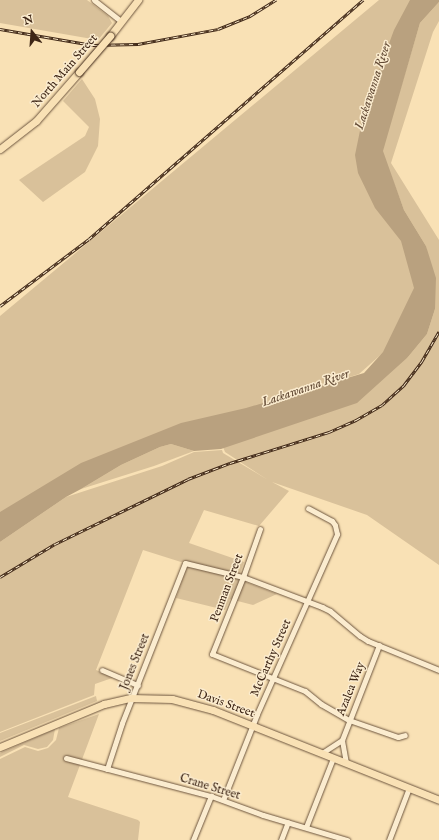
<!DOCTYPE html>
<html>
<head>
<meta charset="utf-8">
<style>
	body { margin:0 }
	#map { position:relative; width:439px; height:840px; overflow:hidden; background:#f9e1b5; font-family:"IM FELL English",serif }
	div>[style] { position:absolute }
	.green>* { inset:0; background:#d9c19a }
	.water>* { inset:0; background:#b9a17f }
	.roads { filter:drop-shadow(0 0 1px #6d553e) drop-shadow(0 0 1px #6d553e) }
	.minor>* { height:5px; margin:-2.5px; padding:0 2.5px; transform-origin:2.5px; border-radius:2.5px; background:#fbeccf }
	.major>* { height:7px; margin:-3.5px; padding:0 3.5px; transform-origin:3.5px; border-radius:3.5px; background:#f9e1b5 }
	.rail>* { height:3px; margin-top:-1.5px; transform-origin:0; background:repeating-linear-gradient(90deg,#fbeccf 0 4.5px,#3e2616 0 9px); box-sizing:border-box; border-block:1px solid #3e2616 }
	.bridges { filter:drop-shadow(0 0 1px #3e2616) drop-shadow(0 0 1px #3e2616) }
	.major-bridge>* { height:7px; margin:-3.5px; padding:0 3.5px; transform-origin:3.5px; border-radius:3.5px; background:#f9e1b5 }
	span { translate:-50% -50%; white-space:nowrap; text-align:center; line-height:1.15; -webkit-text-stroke:3px #fbeccf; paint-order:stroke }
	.street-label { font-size:12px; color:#3e2616 }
	.water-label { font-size:13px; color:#634b36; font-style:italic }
	.north { position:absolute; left:12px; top:12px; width:40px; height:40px; -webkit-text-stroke:3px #fbeccf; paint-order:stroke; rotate:343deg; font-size:11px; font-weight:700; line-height:16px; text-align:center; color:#3e2616 }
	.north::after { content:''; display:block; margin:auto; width:14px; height:18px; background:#3e2616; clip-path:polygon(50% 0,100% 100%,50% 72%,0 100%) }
</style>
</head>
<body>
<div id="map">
	<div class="green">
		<div style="clip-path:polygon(0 0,87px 0,108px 16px,112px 23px,98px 40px,0 23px)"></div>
		<div style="clip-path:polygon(379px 0,429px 0,386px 75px,360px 127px,369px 174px,406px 242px,418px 289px,386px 350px,359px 374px,136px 445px,0 518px,0 316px)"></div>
		<div style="clip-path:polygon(439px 2px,439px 21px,433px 32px,391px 163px,439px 240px,439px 565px,367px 515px,272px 482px,289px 491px,259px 526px,204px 510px,189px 543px,244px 562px,238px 579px,277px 594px,253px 605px,230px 599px,225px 610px,176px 598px,189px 561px,181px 562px,143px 550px,96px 670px,115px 677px,95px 684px,94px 695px,0 732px,0 542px,66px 497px,162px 466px,194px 452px,222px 450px,223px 453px,268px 480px,225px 452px,223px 447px,408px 357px,427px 334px,435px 309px,426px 246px,404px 210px,382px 151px,420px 23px)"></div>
		<div style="clip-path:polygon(82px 79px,95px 99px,100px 119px,98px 146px,85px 172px,43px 202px,19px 180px,85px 136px,89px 127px,63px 101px)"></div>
		<div style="clip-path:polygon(171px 444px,194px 451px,154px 466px,81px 489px,121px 465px,160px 447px)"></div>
		<div style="clip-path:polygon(96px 696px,97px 701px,0 741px,0 733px)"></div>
		<div style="clip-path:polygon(99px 714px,68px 797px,138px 820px,140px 822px,138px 840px,0 840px,0 759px,25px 747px,38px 751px,48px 748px,56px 740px,59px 728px)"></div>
		<div style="clip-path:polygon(55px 729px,53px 740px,47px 747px,38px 749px,24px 745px,0 757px,0 753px)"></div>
	</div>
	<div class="water">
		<div style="clip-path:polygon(410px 0,439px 0,439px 2px,420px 23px,383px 151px,404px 210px,426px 246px,436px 278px,435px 309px,427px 334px,408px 357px,357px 403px,221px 449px,194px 451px,171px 444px,160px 447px,121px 465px,81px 489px,66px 497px,0 542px,0 512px,81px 463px,181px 423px,246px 408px,364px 373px,383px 352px,414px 288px,401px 241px,375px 208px,358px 173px,355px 155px,364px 111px,394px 30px)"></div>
	</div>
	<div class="roads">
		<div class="minor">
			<div style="left:94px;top:0;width:34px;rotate:38deg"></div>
			<div style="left:260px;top:529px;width:51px;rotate:109.5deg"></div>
			<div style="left:243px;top:577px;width:83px;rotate:111.9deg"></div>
			<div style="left:212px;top:654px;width:100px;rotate:21.7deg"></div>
			<div style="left:305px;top:691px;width:21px;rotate:39deg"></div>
			<div style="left:321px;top:704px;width:32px;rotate:30deg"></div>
			<div style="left:349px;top:720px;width:52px;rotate:19.1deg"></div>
			<div style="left:398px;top:737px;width:7px;rotate:-16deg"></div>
			<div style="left:102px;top:670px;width:39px;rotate:23deg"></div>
			<div style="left:322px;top:753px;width:24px;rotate:-33deg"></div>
			<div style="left:66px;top:758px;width:150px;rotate:14.7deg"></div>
			<div style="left:211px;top:796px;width:55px;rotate:20.1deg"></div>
			<div style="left:263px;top:815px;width:88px;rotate:16.6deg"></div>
			<div style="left:346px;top:763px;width:23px;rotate:-100deg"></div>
			<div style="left:342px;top:740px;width:102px;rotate:-68.7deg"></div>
			<div style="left:107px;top:769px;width:48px;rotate:-71.9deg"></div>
			<div style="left:122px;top:723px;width:172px;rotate:-68.5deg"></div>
			<div style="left:185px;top:563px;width:60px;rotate:13.6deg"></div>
			<div style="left:243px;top:577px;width:85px;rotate:20.8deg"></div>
			<div style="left:322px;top:607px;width:9px;rotate:27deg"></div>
			<div style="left:330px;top:611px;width:39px;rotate:40deg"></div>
			<div style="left:360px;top:636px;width:9px;rotate:32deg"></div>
			<div style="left:368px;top:641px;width:77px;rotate:22.2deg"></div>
			<div style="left:223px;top:800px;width:92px;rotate:-68.4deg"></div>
			<div style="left:257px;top:714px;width:197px;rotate:-66deg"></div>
			<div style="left:337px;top:534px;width:9px;rotate:-103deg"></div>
			<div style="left:335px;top:525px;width:5px;rotate:-127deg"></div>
			<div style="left:332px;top:521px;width:27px;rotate:-152deg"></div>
			<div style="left:306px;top:827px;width:74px;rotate:-68.6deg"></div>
			<div style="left:193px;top:840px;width:48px;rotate:-67.8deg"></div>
			<div style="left:281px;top:840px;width:19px;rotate:-69deg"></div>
			<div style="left:389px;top:840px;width:56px;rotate:-69deg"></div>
		</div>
		<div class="major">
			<div style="left:110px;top:36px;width:46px;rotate:-52.1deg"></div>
			<div style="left:0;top:149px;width:46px;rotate:-37.9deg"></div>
			<div style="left:36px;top:121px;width:65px;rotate:-48.7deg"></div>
			<div style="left:0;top:747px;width:113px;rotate:-22.5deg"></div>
			<div style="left:104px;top:704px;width:28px;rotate:-13deg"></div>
			<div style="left:131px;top:698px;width:41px;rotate:1.4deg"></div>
			<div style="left:172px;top:699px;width:42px;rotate:15deg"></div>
			<div style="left:213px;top:710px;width:243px;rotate:21.7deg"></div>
		</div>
	</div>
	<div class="rail">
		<div style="left:0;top:29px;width:94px;rotate:9.8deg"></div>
		<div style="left:93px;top:45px;width:45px;rotate:-1.3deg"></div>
		<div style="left:138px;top:44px;width:81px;rotate:-10.6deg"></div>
		<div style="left:218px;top:29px;width:35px;rotate:-22deg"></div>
		<div style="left:250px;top:16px;width:31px;rotate:-32deg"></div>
		<div style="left:0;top:306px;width:111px;rotate:-37deg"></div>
		<div style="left:89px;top:239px;width:364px;rotate:-41.1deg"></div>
		<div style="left:0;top:577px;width:64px;rotate:-31deg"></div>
		<div style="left:55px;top:544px;width:148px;rotate:-26deg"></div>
		<div style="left:188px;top:479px;width:45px;rotate:-20.9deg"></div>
		<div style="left:230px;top:463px;width:104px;rotate:-17.4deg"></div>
		<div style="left:329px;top:432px;width:30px;rotate:-24deg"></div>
		<div style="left:356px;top:420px;width:30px;rotate:-30deg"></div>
		<div style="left:382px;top:405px;width:30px;rotate:-42deg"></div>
		<div style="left:404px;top:385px;width:30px;rotate:-53deg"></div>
		<div style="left:422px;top:361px;width:34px;rotate:-60deg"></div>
	</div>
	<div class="bridges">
		<div class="major-bridge">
			<div style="left:79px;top:72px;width:48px;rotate:-49.3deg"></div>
		</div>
	</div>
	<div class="street-label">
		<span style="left:65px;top:71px;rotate:-49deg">North Main Street</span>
		<span style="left:227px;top:588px;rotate:-69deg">Penman Street</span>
		<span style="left:271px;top:658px;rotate:-66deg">McCarthy Street</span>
		<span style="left:135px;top:662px;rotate:-68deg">Jones Street</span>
		<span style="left:351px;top:689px;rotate:-68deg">Azalea Way</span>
		<span style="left:226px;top:704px;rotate:20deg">Davis Street</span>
		<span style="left:210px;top:787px;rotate:17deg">Crane Street</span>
	</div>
	<div class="water-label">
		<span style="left:374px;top:86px;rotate:-72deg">Lackawanna River</span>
		<span style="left:306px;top:389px;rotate:-19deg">Lackawanna River</span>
	</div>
	<div class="north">N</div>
</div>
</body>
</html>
